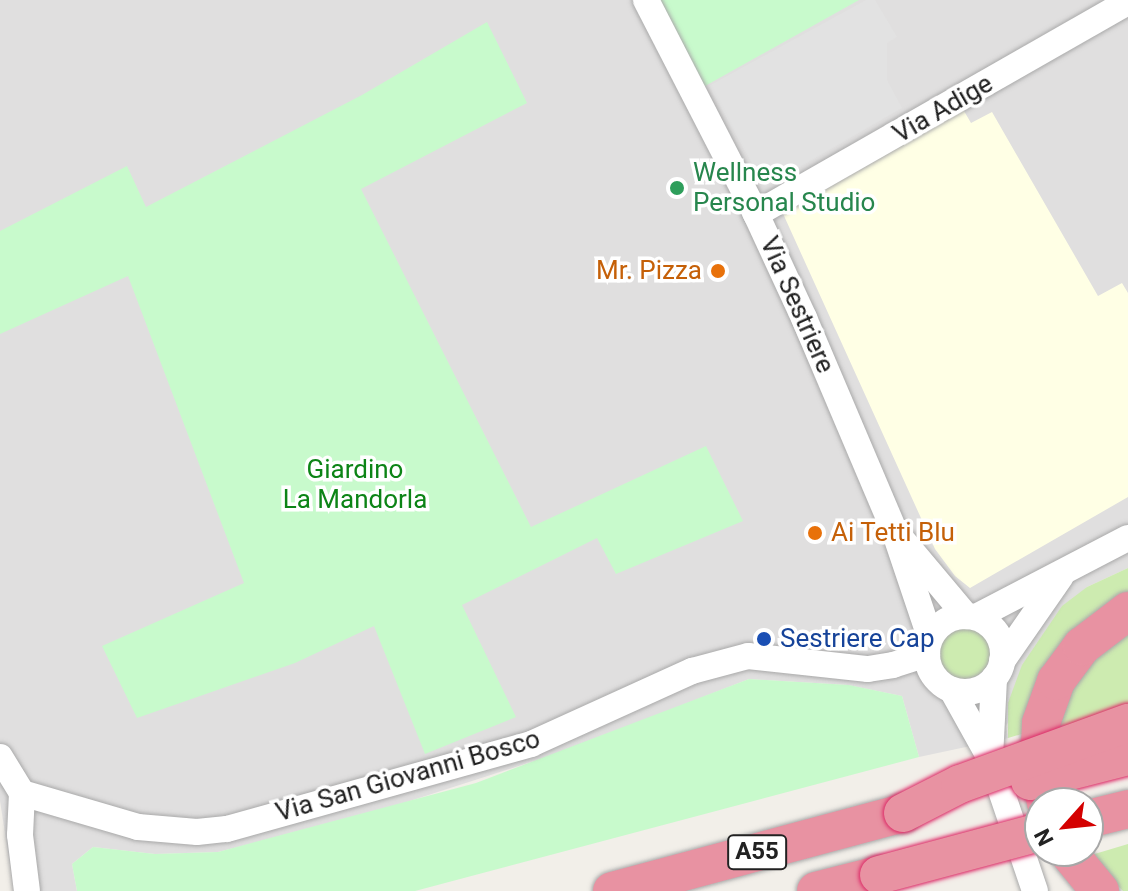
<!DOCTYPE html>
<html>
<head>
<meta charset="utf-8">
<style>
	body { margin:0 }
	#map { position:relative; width:1128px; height:891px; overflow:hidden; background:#f2efe9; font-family:Roboto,sans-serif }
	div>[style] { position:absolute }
	.residential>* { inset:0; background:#e0dfdf }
	.education>* { inset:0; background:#ffffe5 }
	.grass>* { inset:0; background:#cdebb0 }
	.round { border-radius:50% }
	.park>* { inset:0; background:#c8facc }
	.parking>* { inset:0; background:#e2e2e2 }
	.roads { filter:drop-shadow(0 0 2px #a9a9a9) drop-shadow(0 0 2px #a9a9a9) }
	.minor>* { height:26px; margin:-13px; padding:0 13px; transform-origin:13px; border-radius:13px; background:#fff }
	.minor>.ring { margin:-13px; padding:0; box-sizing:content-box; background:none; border:26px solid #fff; border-radius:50% }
	.highway>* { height:38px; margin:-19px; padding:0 19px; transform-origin:19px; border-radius:19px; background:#e892a2 }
	.bridges { filter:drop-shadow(0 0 2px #dc2a67) drop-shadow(0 0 2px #dc2a67) }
	.highway-bridge>* { height:38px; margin:-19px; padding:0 19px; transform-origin:19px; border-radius:19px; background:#e892a2 }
	.dots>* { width:22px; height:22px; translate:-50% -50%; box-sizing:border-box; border:4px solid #fff; border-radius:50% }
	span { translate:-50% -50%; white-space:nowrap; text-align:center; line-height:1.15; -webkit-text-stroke:7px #fff; paint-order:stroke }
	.shield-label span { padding:2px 6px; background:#fff; border:2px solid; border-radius:6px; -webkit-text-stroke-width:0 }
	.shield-label { font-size:24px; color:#222; font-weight:700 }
	.street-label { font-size:26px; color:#222 }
	.leisure-label { font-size:26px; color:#27864d }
	.left { translate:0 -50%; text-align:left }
	.food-label { font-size:26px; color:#c56008 }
	.right { translate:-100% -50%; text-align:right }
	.park-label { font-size:26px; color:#0c8416 }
	.transit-label { font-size:26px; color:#164399 }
	.north { position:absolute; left:1024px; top:787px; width:80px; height:80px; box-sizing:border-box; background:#fff; border:2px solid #a7a7a7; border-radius:50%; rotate:243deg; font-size:22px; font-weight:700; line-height:32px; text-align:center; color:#222 }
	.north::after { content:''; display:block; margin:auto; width:28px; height:36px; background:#d40000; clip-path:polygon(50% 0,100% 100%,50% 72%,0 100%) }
</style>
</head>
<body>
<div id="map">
	<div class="residential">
		<div style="clip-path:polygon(0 0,1128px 0,1128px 568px,1087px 587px,1006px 726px,1008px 738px,919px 757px,902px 696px,848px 685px,749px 679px,562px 752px,385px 809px,218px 852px,155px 854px,93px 847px,72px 864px,77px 891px,14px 891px,0 801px)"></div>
	</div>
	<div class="education">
		<div style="clip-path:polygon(960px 104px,971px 123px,992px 112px,1098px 296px,1122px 283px,1128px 293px,1128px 497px,970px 588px,955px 576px,935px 549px,780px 207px)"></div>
	</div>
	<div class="grass">
		<div style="clip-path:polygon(1128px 568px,1128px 598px,1025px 733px,1008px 738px,1008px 703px,1022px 665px,1062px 606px,1087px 587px)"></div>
		<div class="round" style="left:938px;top:627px;width:52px;height:52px"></div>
		<div style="clip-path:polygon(1128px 627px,1128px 708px,1093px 721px,1056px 727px,1066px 692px,1094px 656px)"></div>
		<div style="clip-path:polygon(1128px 844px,1128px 891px,1123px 891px,1088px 856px)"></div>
	</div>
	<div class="park">
		<div style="clip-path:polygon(653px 0,859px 0,698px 90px)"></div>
		<div style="clip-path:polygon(487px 22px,527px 103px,361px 189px,531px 527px,706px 446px,743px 521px,616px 574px,597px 538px,462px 605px,516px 717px,425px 754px,374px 626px,295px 663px,137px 718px,102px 646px,244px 583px,128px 276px,0 334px,0 231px,127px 166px,146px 207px,362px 95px)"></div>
		<div style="clip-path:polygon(749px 679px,849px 685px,902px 696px,919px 757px,415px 891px,77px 891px,72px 864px,93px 847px,155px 854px,218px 852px,476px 783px)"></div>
	</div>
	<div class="parking">
		<div style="clip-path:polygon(866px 0,875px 0,897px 37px,887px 43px,887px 80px,902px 108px,765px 187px,709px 86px)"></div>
	</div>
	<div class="roads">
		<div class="minor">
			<div style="left:646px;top:0;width:241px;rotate:62.8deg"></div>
			<div style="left:756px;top:214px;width:115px;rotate:65.2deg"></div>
			<div style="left:804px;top:318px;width:230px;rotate:67deg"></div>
			<div style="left:894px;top:530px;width:113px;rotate:71.4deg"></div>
			<div style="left:756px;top:214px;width:428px;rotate:-29.7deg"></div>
			<div style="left:904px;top:542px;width:97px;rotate:50deg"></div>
			<div class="ring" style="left:927px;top:616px;width:50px;height:50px"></div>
			<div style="left:976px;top:617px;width:171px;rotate:-27.5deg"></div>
			<div style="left:1002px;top:661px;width:103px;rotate:-55.2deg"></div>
			<div style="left:952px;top:690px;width:78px;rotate:60.8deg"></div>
			<div style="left:990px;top:758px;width:140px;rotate:71.3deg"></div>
			<div style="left:0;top:757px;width:42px;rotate:58.6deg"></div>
			<div style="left:22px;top:793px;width:42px;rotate:92.7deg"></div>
			<div style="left:20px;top:835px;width:56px;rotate:82.9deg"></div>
			<div style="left:990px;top:758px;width:80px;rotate:-87.1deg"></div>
			<div style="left:22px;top:793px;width:121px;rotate:16.3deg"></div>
			<div style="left:138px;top:827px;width:59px;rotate:4.8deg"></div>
			<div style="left:197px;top:832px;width:30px;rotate:-6deg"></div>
			<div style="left:227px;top:829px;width:316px;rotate:-15.6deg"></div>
			<div style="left:531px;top:744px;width:177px;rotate:-24.4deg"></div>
			<div style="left:692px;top:671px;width:58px;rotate:-15deg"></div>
			<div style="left:748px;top:656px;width:121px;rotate:6.2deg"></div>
			<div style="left:868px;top:669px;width:25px;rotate:-9deg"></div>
			<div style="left:893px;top:665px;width:36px;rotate:-18deg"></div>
		</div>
		<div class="highway">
			<div style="left:1046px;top:803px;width:38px;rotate:-101deg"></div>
			<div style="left:1039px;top:766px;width:43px;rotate:-87.3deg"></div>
			<div style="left:1041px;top:723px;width:45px;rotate:-70.3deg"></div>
			<div style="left:1056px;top:681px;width:44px;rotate:-53.4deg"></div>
			<div style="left:1082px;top:646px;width:58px;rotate:-37.3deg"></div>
			<div style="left:1088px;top:819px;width:41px;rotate:-14deg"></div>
			<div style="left:1067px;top:851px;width:52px;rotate:50.5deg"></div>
			<div style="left:612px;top:891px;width:301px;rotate:-15deg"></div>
			<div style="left:816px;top:891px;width:65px;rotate:-14.3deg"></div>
		</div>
	</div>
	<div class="bridges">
		<div class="highway-bridge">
			<div style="left:1030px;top:781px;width:101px;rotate:-14.3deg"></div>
			<div style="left:903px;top:813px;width:64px;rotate:-27deg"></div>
			<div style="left:960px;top:784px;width:179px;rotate:-20deg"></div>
			<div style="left:879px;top:875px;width:167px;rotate:-15deg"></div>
		</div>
	</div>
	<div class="dots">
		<div style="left:677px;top:188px;background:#2e9e5b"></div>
		<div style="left:718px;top:271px;background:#e8710a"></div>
		<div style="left:815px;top:533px;background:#e8710a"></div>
		<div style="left:764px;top:639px;background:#1a4fb4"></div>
	</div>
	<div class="shield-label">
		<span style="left:757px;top:852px">A55</span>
	</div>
	<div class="street-label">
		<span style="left:943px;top:109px;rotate:-30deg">Via Adige</span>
		<span style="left:797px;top:305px;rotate:66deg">Via Sestriere</span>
		<span style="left:408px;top:776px;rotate:-16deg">Via San Giovanni Bosco</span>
	</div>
	<div class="leisure-label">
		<span class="left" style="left:693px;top:188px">Wellness<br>Personal Studio</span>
	</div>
	<div class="food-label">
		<span class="right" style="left:702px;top:271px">Mr. Pizza</span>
		<span class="left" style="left:831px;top:533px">Ai Tetti Blu</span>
	</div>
	<div class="park-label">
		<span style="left:355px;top:485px">Giardino<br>La Mandorla</span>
	</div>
	<div class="transit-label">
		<span class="left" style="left:780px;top:639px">Sestriere Cap</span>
	</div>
	<div class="north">N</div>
</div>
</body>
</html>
